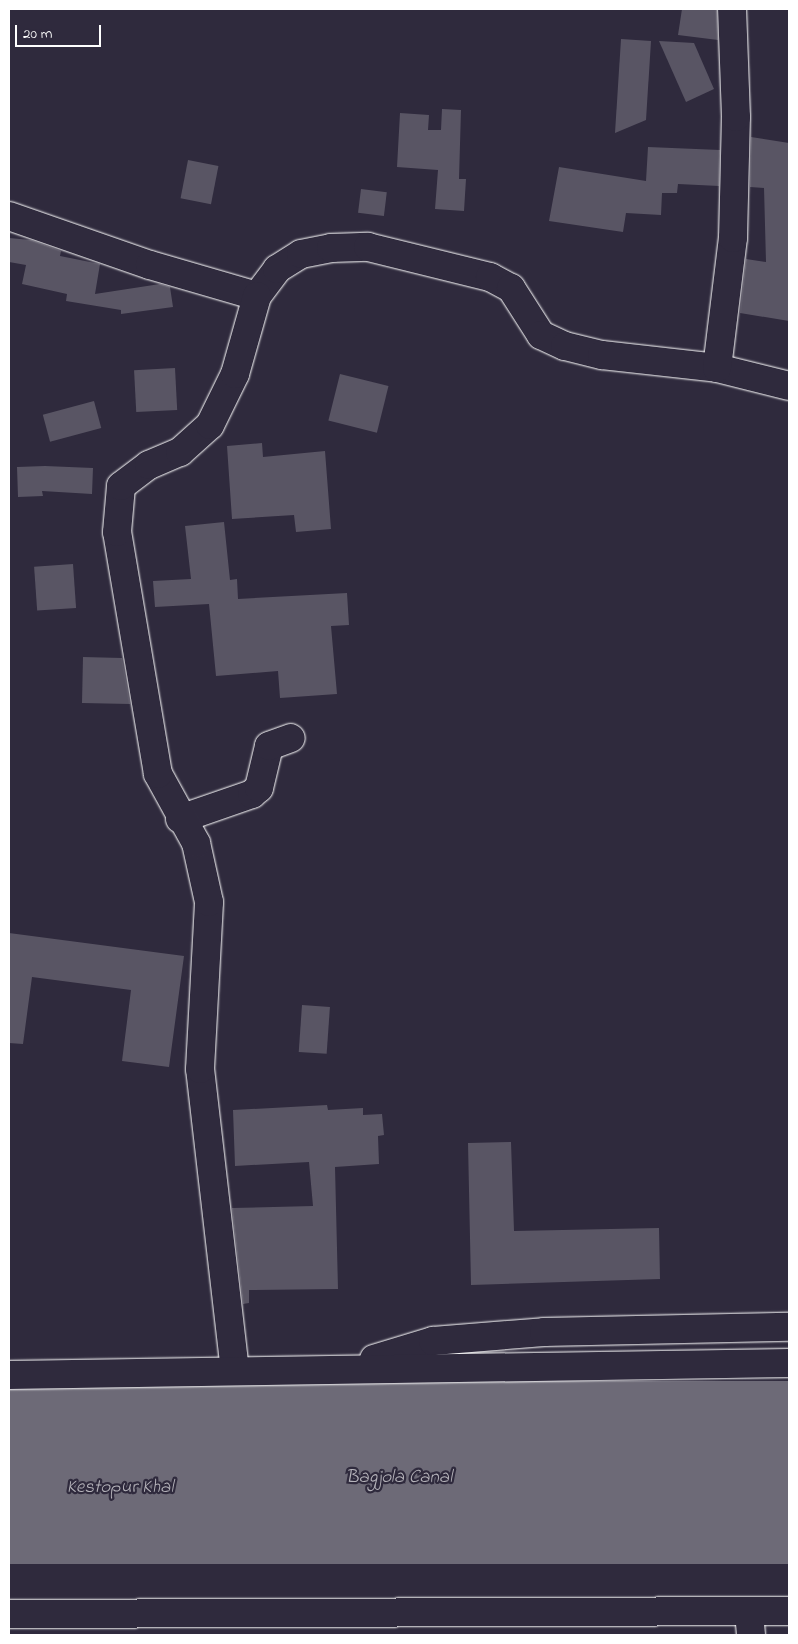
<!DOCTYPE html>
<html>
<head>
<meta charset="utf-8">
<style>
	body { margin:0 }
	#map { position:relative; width:798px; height:1644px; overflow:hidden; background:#2f2a3d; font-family:"Indie Flower",sans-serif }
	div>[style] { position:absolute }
	.water>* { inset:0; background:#6d6a77; transform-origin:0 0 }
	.building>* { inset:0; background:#595564; transform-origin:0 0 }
	.roads { filter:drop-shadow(0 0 1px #fff) drop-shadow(0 0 1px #fff) }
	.street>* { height:28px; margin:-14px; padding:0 14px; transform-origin:14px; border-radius:14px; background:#2f2a3d }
	.secondary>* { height:28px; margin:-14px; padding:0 14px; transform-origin:14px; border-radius:14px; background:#2f2a3d }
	span { translate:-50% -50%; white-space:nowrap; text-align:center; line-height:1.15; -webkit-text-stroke:4.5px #2f2a3d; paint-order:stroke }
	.water-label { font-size:19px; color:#b6b4bb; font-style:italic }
	.frame { position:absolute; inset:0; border:10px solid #fff; pointer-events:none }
	.scale { position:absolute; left:15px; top:25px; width:86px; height:22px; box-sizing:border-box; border:2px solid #fff; border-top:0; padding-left:6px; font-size:15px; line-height:18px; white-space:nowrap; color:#fff; -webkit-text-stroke:4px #2f2a3d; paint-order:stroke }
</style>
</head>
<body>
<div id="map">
	<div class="water">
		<div style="left:789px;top:1381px;width:183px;height:780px;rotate:90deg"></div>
	</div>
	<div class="building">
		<div style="clip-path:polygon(682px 9px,717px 9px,718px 40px,678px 35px)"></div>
		<div style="clip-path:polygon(621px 39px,651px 41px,646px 120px,615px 133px)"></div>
		<div style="clip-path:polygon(659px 41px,694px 43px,714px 89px,686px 102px)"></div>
		<div style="clip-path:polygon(442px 109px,461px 110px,459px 179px,466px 179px,464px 211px,435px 209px,438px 170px,397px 167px,400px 113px,429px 115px,428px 130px,441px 130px)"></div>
		<div style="clip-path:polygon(751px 137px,789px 143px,789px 321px,740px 313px,746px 259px,766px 262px,764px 188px,750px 187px)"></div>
		<div style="clip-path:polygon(648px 147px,720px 150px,719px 186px,678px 184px,677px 193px,662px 193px,661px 215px,626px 213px,623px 232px,549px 221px,559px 167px,646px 181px)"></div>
		<div style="left:188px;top:160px;width:31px;height:39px;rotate:11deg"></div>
		<div style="left:361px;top:189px;width:26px;height:24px;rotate:7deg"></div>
		<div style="clip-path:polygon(9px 238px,31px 240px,61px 251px,60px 256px,100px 264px,95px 294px,160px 284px,170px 287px,173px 307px,121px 314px,121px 310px,66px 301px,67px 294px,22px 284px,26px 265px,9px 262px)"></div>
		<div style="left:175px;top:368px;width:42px;height:41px;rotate:87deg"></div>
		<div style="left:340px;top:374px;width:50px;height:48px;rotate:14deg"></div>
		<div style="left:94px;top:401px;width:28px;height:53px;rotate:75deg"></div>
		<div style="clip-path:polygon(262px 443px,263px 457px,325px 451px,331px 529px,296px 532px,294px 515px,232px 519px,227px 446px)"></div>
		<div style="clip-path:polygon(45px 466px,93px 468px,92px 494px,42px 491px,43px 496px,18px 497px,17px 467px)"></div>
		<div style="clip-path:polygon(224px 522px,230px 580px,237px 579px,238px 599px,347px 593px,349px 625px,331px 626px,337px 694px,280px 698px,278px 671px,216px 676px,209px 604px,155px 607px,153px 581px,191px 579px,185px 526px)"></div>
		<div style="left:73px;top:564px;width:44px;height:39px;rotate:86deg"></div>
		<div style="clip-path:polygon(83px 657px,122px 658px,130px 704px,82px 703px)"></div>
		<div style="clip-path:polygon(9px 933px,184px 956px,169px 1067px,122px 1061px,131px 990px,32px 977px,23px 1044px,9px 1043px)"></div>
		<div style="left:302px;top:1005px;width:28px;height:47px;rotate:4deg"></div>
		<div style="clip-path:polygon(327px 1105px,328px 1110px,363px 1108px,363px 1115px,382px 1114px,384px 1135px,378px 1136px,379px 1164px,335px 1167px,338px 1289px,249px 1290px,249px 1303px,243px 1304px,232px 1208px,313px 1206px,309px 1162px,235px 1166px,233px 1110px)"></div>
		<div style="clip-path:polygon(511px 1142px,514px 1231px,659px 1228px,660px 1279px,471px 1285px,468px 1143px)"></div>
	</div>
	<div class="roads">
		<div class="street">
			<div style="left:9px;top:216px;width:149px;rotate:19.2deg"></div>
			<div style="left:150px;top:265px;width:111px;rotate:16.2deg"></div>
			<div style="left:257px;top:296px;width:34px;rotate:-53deg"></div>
			<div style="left:277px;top:269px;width:28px;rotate:-32deg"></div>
			<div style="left:301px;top:254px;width:31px;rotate:-11deg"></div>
			<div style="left:331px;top:248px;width:37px;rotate:-2deg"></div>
			<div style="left:368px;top:247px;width:126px;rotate:13.8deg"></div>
			<div style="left:490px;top:277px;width:24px;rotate:28deg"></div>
			<div style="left:511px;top:288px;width:56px;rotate:57.4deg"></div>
			<div style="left:541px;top:335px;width:26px;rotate:25deg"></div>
			<div style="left:565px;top:346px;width:38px;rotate:14deg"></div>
			<div style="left:602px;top:355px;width:116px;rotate:6.4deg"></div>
			<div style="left:717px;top:368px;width:74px;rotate:14deg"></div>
			<div style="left:717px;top:368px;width:131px;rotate:-83deg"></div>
			<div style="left:733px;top:238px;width:121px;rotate:-88.6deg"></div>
			<div style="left:736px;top:117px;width:108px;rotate:-92.1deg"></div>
			<div style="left:180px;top:819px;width:76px;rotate:-19.1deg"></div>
			<div style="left:252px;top:794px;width:9px;rotate:-41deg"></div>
			<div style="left:259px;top:788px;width:43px;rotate:-76.6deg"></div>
			<div style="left:269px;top:746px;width:23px;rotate:-20deg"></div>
			<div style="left:235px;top:1371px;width:304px;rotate:-96.6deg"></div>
			<div style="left:200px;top:1069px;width:167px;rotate:-86.9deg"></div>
			<div style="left:209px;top:902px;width:60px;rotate:-102.4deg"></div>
			<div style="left:196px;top:843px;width:79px;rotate:-118.8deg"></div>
			<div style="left:158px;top:774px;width:245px;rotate:-99.6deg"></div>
			<div style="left:117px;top:532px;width:46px;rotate:-85deg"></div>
			<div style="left:121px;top:486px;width:35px;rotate:-37deg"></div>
			<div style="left:149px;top:465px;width:34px;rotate:-23deg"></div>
			<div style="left:180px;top:452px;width:40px;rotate:-42deg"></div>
			<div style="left:210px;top:425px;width:57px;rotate:-63.9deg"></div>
			<div style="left:235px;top:374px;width:81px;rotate:-74.2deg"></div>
			<div style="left:749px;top:1612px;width:23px;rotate:85deg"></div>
			<div style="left:9px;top:1614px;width:780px;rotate:-0.22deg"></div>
		</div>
		<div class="secondary">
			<div style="left:374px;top:1359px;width:62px;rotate:-17deg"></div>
			<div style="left:433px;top:1341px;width:111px;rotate:-4.6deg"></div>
			<div style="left:544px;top:1332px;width:245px;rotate:-1.2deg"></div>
			<div style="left:9px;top:1375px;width:780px;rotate:-0.88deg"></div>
		</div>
	</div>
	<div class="water-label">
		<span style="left:399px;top:1478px">Bagjola Canal</span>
		<span style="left:120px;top:1488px">Kestopur Khal</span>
	</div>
	<div class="frame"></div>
	<div class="scale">20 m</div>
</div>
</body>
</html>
